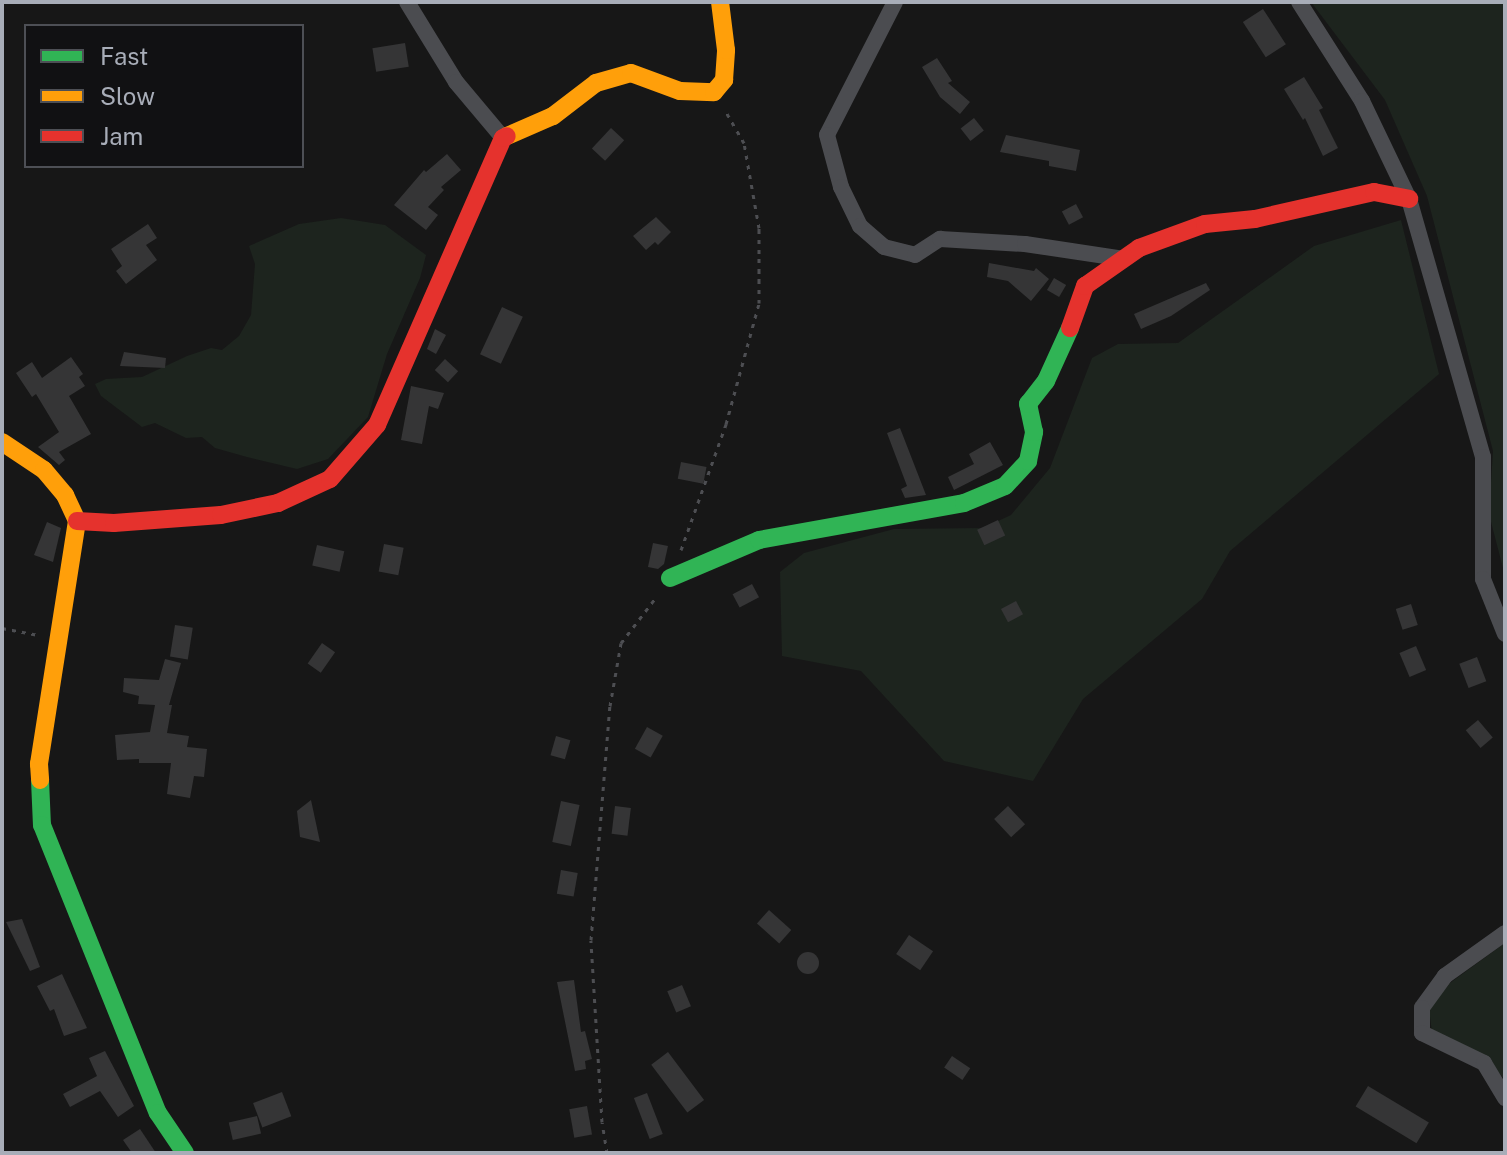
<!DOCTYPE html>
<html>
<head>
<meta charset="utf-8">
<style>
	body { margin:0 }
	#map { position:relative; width:1507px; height:1155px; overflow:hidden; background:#171717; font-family:"Public Sans",sans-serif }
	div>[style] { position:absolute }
	.green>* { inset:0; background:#1d241e }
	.building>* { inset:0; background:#353536; transform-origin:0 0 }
	.round { border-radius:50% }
	.path>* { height:3px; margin-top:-1.5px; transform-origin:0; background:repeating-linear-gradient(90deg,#4d4e52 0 4px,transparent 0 10px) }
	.street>* { height:16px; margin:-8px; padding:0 8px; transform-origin:8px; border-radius:8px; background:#4b4c50 }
	.fast>* { height:18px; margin:-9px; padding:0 9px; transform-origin:9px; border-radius:9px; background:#30b455 }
	.slow>* { height:18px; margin:-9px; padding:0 9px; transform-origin:9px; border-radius:9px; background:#ff9f0a }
	.jam>* { height:18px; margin:-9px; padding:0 9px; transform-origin:9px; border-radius:9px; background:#e5322d }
	span { translate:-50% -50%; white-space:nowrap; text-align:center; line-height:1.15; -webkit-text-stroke:8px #111113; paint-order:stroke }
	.frame { position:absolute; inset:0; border:4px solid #a8adb8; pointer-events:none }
	.legend { position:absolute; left:24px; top:24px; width:280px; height:144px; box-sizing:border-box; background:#111113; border:2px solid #4d4f55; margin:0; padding:10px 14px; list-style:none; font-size:24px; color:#a8adb8 }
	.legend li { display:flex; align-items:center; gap:16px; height:40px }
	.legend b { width:40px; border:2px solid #4d4f55 }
</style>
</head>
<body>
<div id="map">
	<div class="green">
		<div style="clip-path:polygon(1311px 2px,1505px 2px,1505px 576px,1489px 514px,1493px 451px,1427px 196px,1385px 100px)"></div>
		<div style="clip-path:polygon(341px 218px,385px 225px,426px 255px,420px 278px,387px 354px,368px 417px,328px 459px,297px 469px,247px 457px,215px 448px,202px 437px,186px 438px,155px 423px,142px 427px,101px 396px,95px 384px,106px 379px,142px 377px,187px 356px,211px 348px,222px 350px,239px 336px,251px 315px,255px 264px,249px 246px,299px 224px)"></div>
		<div style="clip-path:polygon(1401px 220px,1439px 374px,1230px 551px,1202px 599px,1083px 699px,1033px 781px,944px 761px,861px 671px,782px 656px,780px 572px,804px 553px,894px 529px,983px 528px,1011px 515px,1050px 468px,1092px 358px,1118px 344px,1178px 343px,1314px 246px)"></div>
		<div style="clip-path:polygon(1505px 943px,1505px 1080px,1487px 1059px,1432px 1032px,1429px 1009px,1450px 983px)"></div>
	</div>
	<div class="building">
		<div style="left:1263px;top:9px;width:42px;height:24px;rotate:57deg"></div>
		<div style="left:405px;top:43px;width:24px;height:33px;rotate:81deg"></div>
		<div style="clip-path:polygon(937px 58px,952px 81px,948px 83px,970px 102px,960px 114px,940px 97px,922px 67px)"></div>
		<div style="clip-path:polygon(1304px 77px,1323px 108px,1319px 110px,1338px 148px,1323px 156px,1305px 118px,1303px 120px,1284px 89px)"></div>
		<div style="left:974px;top:118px;width:16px;height:17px;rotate:52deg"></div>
		<div style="left:611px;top:128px;width:18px;height:28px;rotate:43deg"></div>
		<div style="clip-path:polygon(1006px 135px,1080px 150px,1076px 171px,1049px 166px,1049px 161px,1000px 152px)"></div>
		<div style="clip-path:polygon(447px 154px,461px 170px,441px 187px,444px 190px,428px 207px,438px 215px,426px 230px,394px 205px,424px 170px,426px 172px)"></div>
		<div style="left:1076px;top:204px;width:15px;height:16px;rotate:62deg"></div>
		<div style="clip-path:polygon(656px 217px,671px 232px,658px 245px,655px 242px,646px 250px,633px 236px)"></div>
		<div style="clip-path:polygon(148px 224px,157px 238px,146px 245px,157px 260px,126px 284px,116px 271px,122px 266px,111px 249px)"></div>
		<div style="clip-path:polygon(989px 263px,1034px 271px,1036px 268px,1049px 279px,1031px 301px,1008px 281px,987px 277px)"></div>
		<div style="left:1054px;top:278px;width:14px;height:14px;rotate:30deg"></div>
		<div style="clip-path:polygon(1206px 283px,1210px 290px,1171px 316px,1141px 329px,1134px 314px)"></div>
		<div style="left:502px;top:307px;width:23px;height:52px;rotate:25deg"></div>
		<div style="clip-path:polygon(435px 329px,446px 335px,436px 354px,427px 349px)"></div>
		<div style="clip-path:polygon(124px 352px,166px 358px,165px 368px,120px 366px)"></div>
		<div style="clip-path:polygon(71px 357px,83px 374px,79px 377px,85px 386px,69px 396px,91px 434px,59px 452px,65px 460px,59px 465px,38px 447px,59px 432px,36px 394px,32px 397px,16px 373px,32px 362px,42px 378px)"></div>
		<div style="left:445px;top:359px;width:18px;height:15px;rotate:43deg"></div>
		<div style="clip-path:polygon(411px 386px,444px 393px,438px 409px,429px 406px,422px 444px,401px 440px)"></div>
		<div style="clip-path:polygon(900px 428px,926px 495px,905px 498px,901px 489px,907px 486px,887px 433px)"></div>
		<div style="clip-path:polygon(990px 442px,1003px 465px,954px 490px,948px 477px,974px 464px,969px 454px)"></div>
		<div style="left:681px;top:462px;width:26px;height:17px;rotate:11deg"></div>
		<div style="left:998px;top:520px;width:17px;height:23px;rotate:65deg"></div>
		<div style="clip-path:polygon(47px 522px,61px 528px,53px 562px,34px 555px)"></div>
		<div style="clip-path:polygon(653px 543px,668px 546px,664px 564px,658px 569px,648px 567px)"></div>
		<div style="left:384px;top:544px;width:20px;height:28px;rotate:11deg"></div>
		<div style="left:317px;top:545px;width:28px;height:21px;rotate:13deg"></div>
		<div style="left:752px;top:584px;width:15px;height:22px;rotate:62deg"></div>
		<div style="left:1016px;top:601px;width:15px;height:17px;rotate:62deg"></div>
		<div style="left:1411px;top:604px;width:22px;height:16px;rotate:72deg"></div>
		<div style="left:175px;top:625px;width:18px;height:32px;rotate:9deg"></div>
		<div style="left:322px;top:643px;width:16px;height:25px;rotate:35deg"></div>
		<div style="left:1416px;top:646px;width:26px;height:18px;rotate:67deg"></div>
		<div style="left:1477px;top:657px;width:26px;height:19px;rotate:69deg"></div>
		<div style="clip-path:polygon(165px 659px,181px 663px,169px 705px,172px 705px,167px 733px,189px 736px,187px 747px,207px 749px,204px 777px,194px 776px,190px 798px,167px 794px,171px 763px,139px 763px,139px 759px,117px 760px,115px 735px,150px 732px,155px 705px,138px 704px,139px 696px,123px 692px,124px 678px,159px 680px)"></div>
		<div style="left:1478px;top:720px;width:23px;height:16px;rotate:50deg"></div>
		<div style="left:647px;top:727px;width:18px;height:25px;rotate:29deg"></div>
		<div style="left:556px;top:736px;width:15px;height:20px;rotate:16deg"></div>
		<div style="clip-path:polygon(311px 800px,320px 842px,300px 837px,297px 811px)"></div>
		<div style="left:561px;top:801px;width:19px;height:42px;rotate:12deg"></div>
		<div style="left:615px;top:806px;width:16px;height:28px;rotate:7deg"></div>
		<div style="left:1008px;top:806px;width:25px;height:19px;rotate:47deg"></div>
		<div style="left:561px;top:870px;width:17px;height:24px;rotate:10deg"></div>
		<div style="left:769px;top:910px;width:30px;height:18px;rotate:42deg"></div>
		<div style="clip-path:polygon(22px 919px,40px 967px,30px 971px,6px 922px)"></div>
		<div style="left:909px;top:935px;width:29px;height:23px;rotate:34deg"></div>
		<div class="round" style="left:797px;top:952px;width:22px;height:22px"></div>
		<div style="clip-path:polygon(62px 974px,87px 1028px,64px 1036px,54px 1009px,50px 1011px,37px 986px)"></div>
		<div style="clip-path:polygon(574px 980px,581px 1032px,585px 1031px,592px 1059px,585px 1061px,586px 1069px,575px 1071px,557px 982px)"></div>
		<div style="left:682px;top:985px;width:23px;height:16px;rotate:67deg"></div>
		<div style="clip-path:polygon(105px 1051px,134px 1106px,118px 1117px,100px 1091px,70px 1107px,63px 1094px,97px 1076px,89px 1058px)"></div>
		<div style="left:668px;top:1052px;width:60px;height:21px;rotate:53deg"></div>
		<div style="left:952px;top:1056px;width:22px;height:14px;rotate:34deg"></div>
		<div style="left:1368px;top:1086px;width:71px;height:24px;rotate:31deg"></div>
		<div style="left:282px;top:1092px;width:26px;height:31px;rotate:69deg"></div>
		<div style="left:647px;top:1093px;width:44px;height:14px;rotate:69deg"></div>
		<div style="left:587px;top:1106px;width:29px;height:18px;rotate:80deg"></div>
		<div style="left:257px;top:1116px;width:18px;height:29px;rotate:77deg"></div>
		<div style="clip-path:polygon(140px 1129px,156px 1153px,132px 1153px,123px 1140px)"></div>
	</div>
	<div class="path">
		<div style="left:681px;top:550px;width:134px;rotate:-70.3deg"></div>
		<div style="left:726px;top:424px;width:125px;rotate:-74.7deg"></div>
		<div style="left:759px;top:303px;width:75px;rotate:-90deg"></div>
		<div style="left:759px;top:228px;width:86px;rotate:-100deg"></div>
		<div style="left:744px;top:143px;width:39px;rotate:-120deg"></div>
		<div style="left:2px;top:628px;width:37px;rotate:11deg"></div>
		<div style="left:607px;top:1153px;width:31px;rotate:-99deg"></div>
		<div style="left:602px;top:1122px;width:182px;rotate:-93.5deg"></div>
		<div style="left:591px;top:940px;width:235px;rotate:-85.4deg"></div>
		<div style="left:610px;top:706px;width:64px;rotate:-80.1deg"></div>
		<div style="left:621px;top:643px;width:59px;rotate:-52.5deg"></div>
	</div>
	<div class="street">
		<div style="left:407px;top:2px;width:94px;rotate:58.5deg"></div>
		<div style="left:456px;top:82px;width:73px;rotate:50deg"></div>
		<div style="left:895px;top:2px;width:149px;rotate:117.1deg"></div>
		<div style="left:827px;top:135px;width:54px;rotate:74.9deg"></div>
		<div style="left:841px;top:187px;width:43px;rotate:64deg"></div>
		<div style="left:860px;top:226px;width:32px;rotate:41deg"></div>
		<div style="left:884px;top:247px;width:32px;rotate:14deg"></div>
		<div style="left:915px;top:255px;width:30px;rotate:-33deg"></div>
		<div style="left:940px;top:239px;width:85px;rotate:3.4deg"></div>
		<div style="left:1025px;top:244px;width:100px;rotate:8.6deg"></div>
		<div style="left:1299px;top:2px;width:117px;rotate:57.5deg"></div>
		<div style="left:1362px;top:101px;width:109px;rotate:64.4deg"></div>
		<div style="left:1409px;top:199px;width:268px;rotate:74deg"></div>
		<div style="left:1483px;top:457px;width:122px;rotate:90deg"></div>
		<div style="left:1483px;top:579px;width:59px;rotate:68.2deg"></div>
		<div style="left:1505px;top:933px;width:74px;rotate:144.4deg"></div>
		<div style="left:1445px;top:976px;width:39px;rotate:126deg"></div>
		<div style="left:1422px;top:1008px;width:25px;rotate:90deg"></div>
		<div style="left:1422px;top:1033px;width:69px;rotate:25.8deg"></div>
		<div style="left:1484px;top:1063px;width:41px;rotate:59deg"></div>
	</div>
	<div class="fast">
		<div style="left:670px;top:578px;width:97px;rotate:-23.1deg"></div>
		<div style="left:759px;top:540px;width:208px;rotate:-10.2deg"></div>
		<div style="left:964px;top:503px;width:44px;rotate:-22.5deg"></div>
		<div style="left:1005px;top:486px;width:34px;rotate:-47deg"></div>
		<div style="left:1028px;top:461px;width:30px;rotate:-78deg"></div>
		<div style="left:1034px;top:432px;width:29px;rotate:-102deg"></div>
		<div style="left:1028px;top:404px;width:29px;rotate:-52deg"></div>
		<div style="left:1046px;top:381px;width:58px;rotate:-65.6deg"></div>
		<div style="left:40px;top:780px;width:45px;rotate:87.5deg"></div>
		<div style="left:42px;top:825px;width:310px;rotate:68.1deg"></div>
		<div style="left:158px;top:1113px;width:48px;rotate:56deg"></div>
	</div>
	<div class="slow">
		<div style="left:507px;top:136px;width:50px;rotate:-23.5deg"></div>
		<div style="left:553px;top:116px;width:54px;rotate:-37.5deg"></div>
		<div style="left:596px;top:83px;width:36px;rotate:-16deg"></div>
		<div style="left:631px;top:73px;width:52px;rotate:20.2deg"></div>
		<div style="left:680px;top:91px;width:34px;rotate:2deg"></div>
		<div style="left:714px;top:92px;width:16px;rotate:-50deg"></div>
		<div style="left:724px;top:80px;width:30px;rotate:-86deg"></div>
		<div style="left:726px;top:50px;width:48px;rotate:-97.1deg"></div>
		<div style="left:2px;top:442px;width:50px;rotate:33.7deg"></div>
		<div style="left:44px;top:470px;width:33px;rotate:50deg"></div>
		<div style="left:65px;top:495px;width:29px;rotate:65deg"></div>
		<div style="left:77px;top:521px;width:246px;rotate:98.9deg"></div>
		<div style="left:39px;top:764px;width:16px;rotate:86deg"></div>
	</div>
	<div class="jam">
		<div style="left:1070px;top:328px;width:45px;rotate:-70.3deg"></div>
		<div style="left:1085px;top:286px;width:66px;rotate:-35.1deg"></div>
		<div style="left:1139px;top:248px;width:70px;rotate:-20deg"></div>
		<div style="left:1205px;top:224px;width:50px;rotate:-5.7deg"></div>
		<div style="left:1255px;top:219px;width:122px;rotate:-12.8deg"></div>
		<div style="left:1374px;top:192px;width:36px;rotate:11deg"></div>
		<div style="left:77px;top:521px;width:37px;rotate:3deg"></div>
		<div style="left:114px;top:523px;width:107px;rotate:-4.3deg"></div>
		<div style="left:221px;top:515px;width:58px;rotate:-11.9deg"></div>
		<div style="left:278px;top:503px;width:57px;rotate:-24.8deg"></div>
		<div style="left:330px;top:479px;width:72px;rotate:-49deg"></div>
		<div style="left:377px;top:425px;width:313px;rotate:-66.3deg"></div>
		<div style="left:503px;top:138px;width:4px;rotate:-27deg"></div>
	</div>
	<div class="frame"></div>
	<ul class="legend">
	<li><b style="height:10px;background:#30b455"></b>Fast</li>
	<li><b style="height:10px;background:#ff9f0a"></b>Slow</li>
	<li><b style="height:10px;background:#e5322d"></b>Jam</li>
	</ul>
</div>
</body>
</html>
